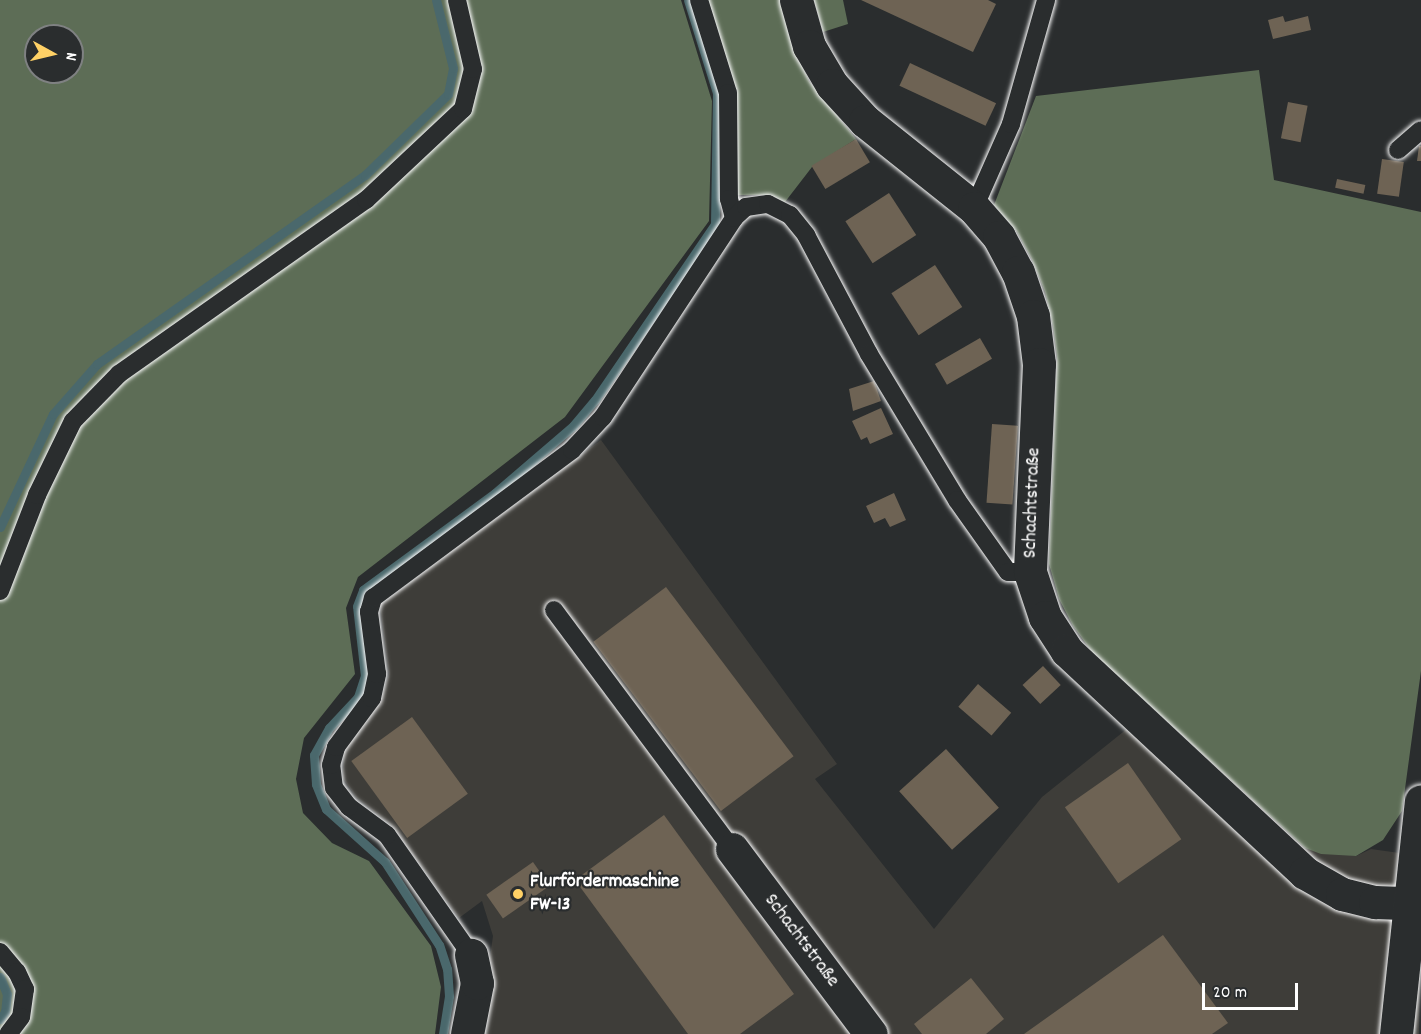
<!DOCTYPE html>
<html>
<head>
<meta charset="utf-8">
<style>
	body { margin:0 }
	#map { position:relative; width:1421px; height:1034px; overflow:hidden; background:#2a2d2e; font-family:Dekko,sans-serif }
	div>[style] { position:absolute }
	.built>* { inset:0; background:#3e3d39 }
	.green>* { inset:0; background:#5d6d56 }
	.stream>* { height:9px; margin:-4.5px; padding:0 4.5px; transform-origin:4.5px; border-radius:4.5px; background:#4a686c }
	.building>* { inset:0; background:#6e6354; transform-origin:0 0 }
	.roads { filter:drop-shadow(0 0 2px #fff) drop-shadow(0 0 2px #fff) }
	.lane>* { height:18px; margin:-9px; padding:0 9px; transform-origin:9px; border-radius:9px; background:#2a2d2e }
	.street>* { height:33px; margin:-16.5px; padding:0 16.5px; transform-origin:16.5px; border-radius:16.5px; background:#2a2d2e }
	.dots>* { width:16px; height:16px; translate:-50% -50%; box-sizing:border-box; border:3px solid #2a2d2e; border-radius:50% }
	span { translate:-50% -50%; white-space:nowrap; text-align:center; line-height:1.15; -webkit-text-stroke:4.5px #2a2d2e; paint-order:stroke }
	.street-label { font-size:20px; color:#fff }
	.poi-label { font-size:20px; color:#fff; font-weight:700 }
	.left { translate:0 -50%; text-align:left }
	.north { position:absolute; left:24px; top:24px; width:60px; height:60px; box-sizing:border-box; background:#2a2d2e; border:2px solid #7f8182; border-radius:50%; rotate:98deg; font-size:16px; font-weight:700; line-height:24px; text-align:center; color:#fff }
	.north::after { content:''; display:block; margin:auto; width:21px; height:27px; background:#ffd166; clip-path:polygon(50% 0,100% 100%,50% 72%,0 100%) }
	.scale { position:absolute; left:1202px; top:983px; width:96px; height:27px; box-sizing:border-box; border:3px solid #fff; border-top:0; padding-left:8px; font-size:18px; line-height:21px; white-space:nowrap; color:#fff; -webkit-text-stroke:4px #2a2d2e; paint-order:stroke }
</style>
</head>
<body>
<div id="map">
	<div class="built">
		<div style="clip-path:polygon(601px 440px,837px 764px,815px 779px,934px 929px,1042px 797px,1153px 708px,1305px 848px,1356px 856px,1371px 849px,1421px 856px,1419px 1034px,479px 1034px,493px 936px,482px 901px,459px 918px,391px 825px,356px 797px,343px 778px,344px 750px,381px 700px,389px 674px,380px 605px)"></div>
	</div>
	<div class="green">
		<div style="clip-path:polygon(evenodd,0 0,681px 0,712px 101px,709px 221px,565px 417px,358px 577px,346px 608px,355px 674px,304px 738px,296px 779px,303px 813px,332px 843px,369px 861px,431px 946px,441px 987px,435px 1034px,0 1034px,0 0,36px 36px,72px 36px,72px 72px,36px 72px,36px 36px)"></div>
		<div style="clip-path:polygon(708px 0,780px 0,792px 45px,809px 81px,856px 139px,812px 167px,785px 202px,762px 195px,737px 195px)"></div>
		<div style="clip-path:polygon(814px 0,843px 0,848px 24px,823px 32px)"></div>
		<div style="clip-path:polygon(1259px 70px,1274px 180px,1421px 212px,1421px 671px,1402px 811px,1383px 840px,1356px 856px,1321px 854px,1305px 848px,1092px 652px,1073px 626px,1059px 599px,1049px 564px,1057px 357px,1053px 326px,1045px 292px,1032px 260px,1017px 232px,994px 205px,1036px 96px)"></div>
	</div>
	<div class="stream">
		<div style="left:0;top:527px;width:125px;rotate:-64.9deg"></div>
		<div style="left:53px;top:414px;width:67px;rotate:-48.7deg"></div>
		<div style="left:97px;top:364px;width:328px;rotate:-35.2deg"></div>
		<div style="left:365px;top:175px;width:116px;rotate:-44.3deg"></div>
		<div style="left:448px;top:94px;width:26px;rotate:-79deg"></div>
		<div style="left:453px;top:68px;width:70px;rotate:-104deg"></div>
		<div style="left:0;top:977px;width:18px;rotate:68deg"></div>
		<div style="left:7px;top:994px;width:18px;rotate:96deg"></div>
		<div style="left:5px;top:1012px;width:9px;rotate:126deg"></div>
		<div style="left:443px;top:1034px;width:38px;rotate:-81deg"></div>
		<div style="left:449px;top:996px;width:27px;rotate:-94deg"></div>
		<div style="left:447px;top:969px;width:25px;rotate:-108deg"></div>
		<div style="left:439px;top:945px;width:99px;rotate:-123deg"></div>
		<div style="left:385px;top:862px;width:79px;rotate:-138.1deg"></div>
		<div style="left:326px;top:809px;width:27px;rotate:-112deg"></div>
		<div style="left:316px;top:784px;width:29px;rotate:-94deg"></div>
		<div style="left:314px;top:755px;width:31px;rotate:-61deg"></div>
		<div style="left:329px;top:728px;width:42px;rotate:-46.9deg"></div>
		<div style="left:358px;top:697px;width:22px;rotate:-72deg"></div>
		<div style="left:365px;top:676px;width:70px;rotate:-96.5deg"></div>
		<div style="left:357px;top:606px;width:17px;rotate:-69deg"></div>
		<div style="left:363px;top:590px;width:164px;rotate:-36.3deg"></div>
		<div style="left:495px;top:493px;width:103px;rotate:-40.7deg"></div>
		<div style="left:573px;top:426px;width:34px;rotate:-50deg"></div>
		<div style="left:595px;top:400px;width:213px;rotate:-55.7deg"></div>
		<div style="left:715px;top:224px;width:131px;rotate:-89.1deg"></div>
		<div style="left:717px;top:93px;width:97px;rotate:-107.3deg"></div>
	</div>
	<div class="building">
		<div style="clip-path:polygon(861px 0,988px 0,996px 4px,973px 52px)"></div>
		<div style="clip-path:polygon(1283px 16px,1285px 22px,1308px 16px,1311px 30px,1273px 39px,1268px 20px)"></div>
		<div style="left:910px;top:63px;width:95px;height:25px;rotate:25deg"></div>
		<div style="left:1288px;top:102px;width:20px;height:37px;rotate:11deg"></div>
		<div style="left:856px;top:139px;width:27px;height:52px;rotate:59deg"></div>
		<div style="clip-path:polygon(1419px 146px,1421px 146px,1421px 161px,1417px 161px)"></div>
		<div style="left:1382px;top:159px;width:22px;height:35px;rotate:8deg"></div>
		<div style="left:1337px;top:179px;width:29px;height:9px;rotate:12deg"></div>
		<div style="left:889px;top:193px;width:50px;height:52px;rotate:57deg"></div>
		<div style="left:935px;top:265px;width:50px;height:52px;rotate:57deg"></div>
		<div style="left:980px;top:338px;width:24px;height:52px;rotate:60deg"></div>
		<div style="clip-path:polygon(874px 381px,881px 401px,853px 411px,849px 389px)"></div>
		<div style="clip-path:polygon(881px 408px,893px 434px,870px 444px,867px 437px,861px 440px,852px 421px)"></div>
		<div style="left:992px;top:424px;width:26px;height:79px;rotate:4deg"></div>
		<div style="clip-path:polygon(894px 493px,906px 520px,890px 527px,885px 518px,874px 523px,866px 506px)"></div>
		<div style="left:666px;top:587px;width:212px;height:91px;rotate:53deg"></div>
		<div style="left:1043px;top:666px;width:26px;height:28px;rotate:47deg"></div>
		<div style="left:978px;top:684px;width:44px;height:30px;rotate:41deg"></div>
		<div style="left:412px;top:717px;width:95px;height:75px;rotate:54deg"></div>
		<div style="left:946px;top:749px;width:79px;height:63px;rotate:48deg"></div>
		<div style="left:1128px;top:763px;width:93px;height:77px;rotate:55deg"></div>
		<div style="clip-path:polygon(664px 815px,794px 994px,740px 1034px,688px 1034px,575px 880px)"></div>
		<div style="left:533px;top:862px;width:29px;height:57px;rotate:55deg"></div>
		<div style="clip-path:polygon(1163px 935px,1228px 1023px,1212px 1034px,1024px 1034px)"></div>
		<div style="clip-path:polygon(971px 978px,1004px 1019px,986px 1034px,922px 1034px,914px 1024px)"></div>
	</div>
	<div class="roads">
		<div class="lane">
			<div style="left:699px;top:0;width:97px;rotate:72.7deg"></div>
			<div style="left:728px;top:93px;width:106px;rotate:89.5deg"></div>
			<div style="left:729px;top:199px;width:20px;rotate:75deg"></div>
			<div style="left:1398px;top:150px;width:30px;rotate:-41deg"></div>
			<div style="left:974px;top:208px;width:92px;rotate:-66.2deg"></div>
			<div style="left:1011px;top:124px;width:129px;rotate:-74.2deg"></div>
			<div style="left:0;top:591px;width:103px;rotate:-68.9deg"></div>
			<div style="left:37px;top:495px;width:82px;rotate:-64.1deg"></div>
			<div style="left:73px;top:421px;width:66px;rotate:-45.6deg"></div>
			<div style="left:119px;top:374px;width:302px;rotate:-35.2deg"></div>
			<div style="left:366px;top:200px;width:133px;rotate:-43.2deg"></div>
			<div style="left:463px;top:109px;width:41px;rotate:-76deg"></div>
			<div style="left:473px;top:69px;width:71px;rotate:-103.1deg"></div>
			<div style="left:554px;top:610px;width:298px;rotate:53.3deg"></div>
			<div style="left:0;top:952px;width:26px;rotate:50deg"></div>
			<div style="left:17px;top:972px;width:19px;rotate:65deg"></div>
			<div style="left:25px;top:989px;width:28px;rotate:98deg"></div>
			<div style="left:21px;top:1017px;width:21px;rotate:127deg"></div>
			<div style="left:471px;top:955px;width:146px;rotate:-125deg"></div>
			<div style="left:387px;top:835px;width:47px;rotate:-143.6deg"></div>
			<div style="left:349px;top:807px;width:24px;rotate:-128deg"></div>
			<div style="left:334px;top:788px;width:23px;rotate:-97deg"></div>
			<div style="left:331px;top:765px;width:19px;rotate:-74deg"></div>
			<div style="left:336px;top:747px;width:61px;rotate:-53.7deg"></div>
			<div style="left:372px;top:698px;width:25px;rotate:-78deg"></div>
			<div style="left:377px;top:674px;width:63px;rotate:-97.4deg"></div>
			<div style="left:369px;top:612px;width:15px;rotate:-74deg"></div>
			<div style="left:373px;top:598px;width:248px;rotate:-36.6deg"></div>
			<div style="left:572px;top:450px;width:45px;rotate:-46.8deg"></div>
			<div style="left:603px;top:417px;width:238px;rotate:-56.6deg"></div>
			<div style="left:734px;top:218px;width:16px;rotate:-43deg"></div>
			<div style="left:746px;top:207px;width:22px;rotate:-8deg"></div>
			<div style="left:768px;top:204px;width:25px;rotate:27deg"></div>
			<div style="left:790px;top:215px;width:26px;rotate:51deg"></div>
			<div style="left:806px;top:235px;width:135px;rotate:62.1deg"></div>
			<div style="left:869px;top:354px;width:170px;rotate:58.9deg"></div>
			<div style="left:957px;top:500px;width:88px;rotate:54.7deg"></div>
			<div style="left:1008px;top:572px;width:22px"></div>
		</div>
		<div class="street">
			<div style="left:796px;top:0;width:48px;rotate:74.2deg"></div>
			<div style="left:809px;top:46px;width:45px;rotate:59.5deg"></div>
			<div style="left:832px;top:85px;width:49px;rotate:47.5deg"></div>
			<div style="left:865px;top:121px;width:139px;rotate:38.6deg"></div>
			<div style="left:974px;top:208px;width:38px;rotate:49deg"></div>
			<div style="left:999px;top:237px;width:40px;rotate:62deg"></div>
			<div style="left:1018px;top:272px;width:46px;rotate:71.2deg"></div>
			<div style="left:1033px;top:316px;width:48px;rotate:82.9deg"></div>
			<div style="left:1039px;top:364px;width:208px;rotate:92.5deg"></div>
			<div style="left:1030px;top:572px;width:47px;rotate:71.6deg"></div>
			<div style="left:1045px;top:617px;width:40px;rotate:57.1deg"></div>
			<div style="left:1067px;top:651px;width:325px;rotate:43deg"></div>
			<div style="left:1305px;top:873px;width:43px;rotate:29.6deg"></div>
			<div style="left:1342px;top:894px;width:34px;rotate:14deg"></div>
			<div style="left:1375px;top:902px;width:34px;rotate:2deg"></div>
			<div style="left:732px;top:849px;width:231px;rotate:53.1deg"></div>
			<div style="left:467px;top:1034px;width:52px;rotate:-78.9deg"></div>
			<div style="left:477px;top:983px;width:29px;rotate:-102deg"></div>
			<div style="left:1396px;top:1034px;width:234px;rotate:-83.9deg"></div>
		</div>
	</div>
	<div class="dots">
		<div style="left:518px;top:894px;background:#ffd166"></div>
	</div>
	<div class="street-label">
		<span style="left:1033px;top:503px;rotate:-88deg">Schachtstraße</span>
		<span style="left:801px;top:941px;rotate:53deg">Schachtstraße</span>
	</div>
	<div class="poi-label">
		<span class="left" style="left:530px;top:894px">Flurfördermaschine<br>FW-13</span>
	</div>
	<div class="north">N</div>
	<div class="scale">20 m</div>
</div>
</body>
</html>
